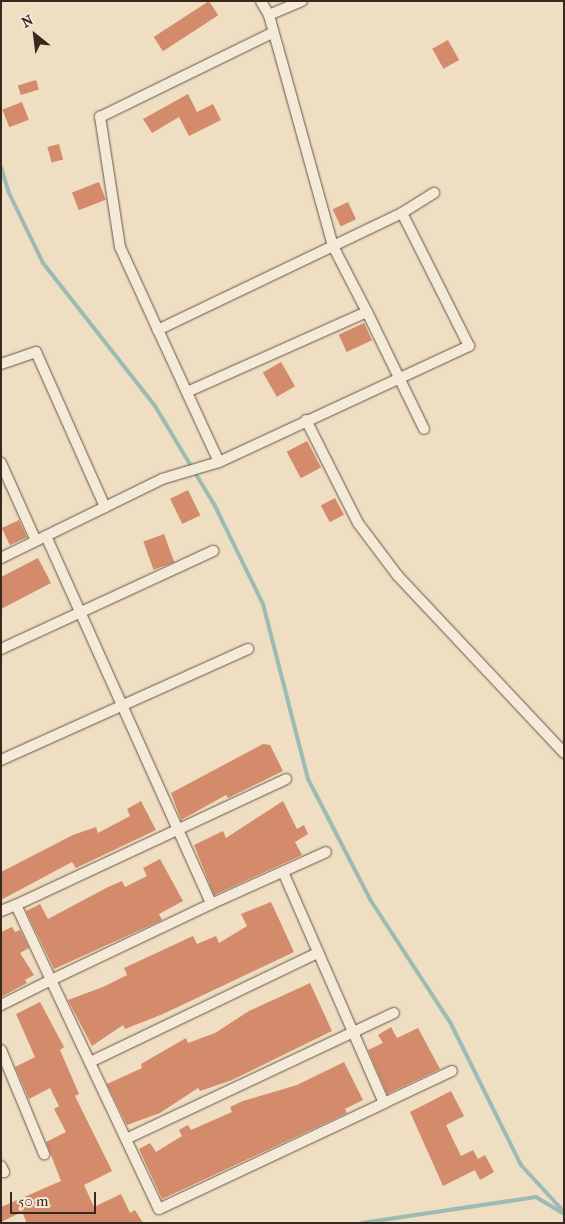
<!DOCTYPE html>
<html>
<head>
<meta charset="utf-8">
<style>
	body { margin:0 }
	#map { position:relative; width:565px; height:1224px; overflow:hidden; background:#efdec2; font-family:"IM FELL French Canon",serif }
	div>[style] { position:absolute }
	.stream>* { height:4px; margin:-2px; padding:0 2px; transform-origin:2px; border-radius:2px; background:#9abcb4 }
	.building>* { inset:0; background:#d48b6b; transform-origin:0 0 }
	.roads { filter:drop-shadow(0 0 1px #665646) drop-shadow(0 0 1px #665646) }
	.street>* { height:10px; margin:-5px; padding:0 5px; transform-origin:5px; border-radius:5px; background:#f5ead7 }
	span { translate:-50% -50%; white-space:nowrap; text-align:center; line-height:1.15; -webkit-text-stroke:4px #f5ead7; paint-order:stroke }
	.frame { position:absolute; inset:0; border:2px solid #39281d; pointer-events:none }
	.north { position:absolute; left:10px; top:10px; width:50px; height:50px; -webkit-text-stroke:4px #f5ead7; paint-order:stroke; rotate:331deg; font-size:14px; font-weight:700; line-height:20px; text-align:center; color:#39281d }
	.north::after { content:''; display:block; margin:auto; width:18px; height:22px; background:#39281d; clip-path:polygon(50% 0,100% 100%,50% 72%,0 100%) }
	.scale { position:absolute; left:10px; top:1192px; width:86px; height:22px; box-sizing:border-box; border:2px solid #39281d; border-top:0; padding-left:6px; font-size:15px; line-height:18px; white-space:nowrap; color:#39281d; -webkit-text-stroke:4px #f5ead7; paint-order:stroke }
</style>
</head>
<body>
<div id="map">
	<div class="stream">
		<div style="left:1px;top:167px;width:27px;rotate:73deg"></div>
		<div style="left:9px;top:193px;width:78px;rotate:64.1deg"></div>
		<div style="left:43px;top:263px;width:182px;rotate:51.9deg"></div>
		<div style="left:155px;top:406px;width:114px;rotate:59deg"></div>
		<div style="left:214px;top:504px;width:111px;rotate:63.9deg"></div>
		<div style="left:263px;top:604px;width:181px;rotate:75.6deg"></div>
		<div style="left:308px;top:779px;width:137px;rotate:62.7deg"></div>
		<div style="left:371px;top:901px;width:145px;rotate:56.9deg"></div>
		<div style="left:450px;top:1022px;width:160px;rotate:63.6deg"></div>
		<div style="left:521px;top:1165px;width:64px;rotate:47.5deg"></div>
		<div style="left:362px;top:1223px;width:176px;rotate:-8.5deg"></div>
		<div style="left:536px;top:1197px;width:31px;rotate:31deg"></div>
	</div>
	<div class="building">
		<div style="left:209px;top:1px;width:17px;height:66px;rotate:57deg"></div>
		<div style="left:448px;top:40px;width:23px;height:18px;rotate:61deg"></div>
		<div style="left:36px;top:80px;width:10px;height:19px;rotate:73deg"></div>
		<div style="clip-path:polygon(188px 94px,197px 112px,213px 104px,221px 120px,189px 136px,179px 117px,152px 133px,143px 119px)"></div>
		<div style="left:22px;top:102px;width:19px;height:21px;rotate:69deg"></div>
		<div style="left:59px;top:144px;width:16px;height:12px;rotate:75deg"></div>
		<div style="left:99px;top:182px;width:19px;height:29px;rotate:69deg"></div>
		<div style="left:348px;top:202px;width:19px;height:17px;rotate:65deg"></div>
		<div style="left:364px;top:323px;width:19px;height:28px;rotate:65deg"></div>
		<div style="left:281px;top:362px;width:28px;height:21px;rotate:60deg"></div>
		<div style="left:307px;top:441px;width:30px;height:23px;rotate:62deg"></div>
		<div style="left:188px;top:490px;width:28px;height:20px;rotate:64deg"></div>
		<div style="left:335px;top:498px;width:19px;height:16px;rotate:62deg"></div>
		<div style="left:19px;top:520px;width:19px;height:19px;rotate:65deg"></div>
		<div style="left:164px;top:534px;width:30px;height:22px;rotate:70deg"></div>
		<div style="clip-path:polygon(38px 558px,51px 583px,1px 609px,1px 577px)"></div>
		<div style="clip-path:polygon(263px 744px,270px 745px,283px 771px,228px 798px,226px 795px,181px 820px,171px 793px)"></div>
		<div style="clip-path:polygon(141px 801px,156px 830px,76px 868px,72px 862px,1px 900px,1px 872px,73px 835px,96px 827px,98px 833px,130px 816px,127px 809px)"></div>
		<div style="clip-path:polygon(283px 801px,297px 829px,304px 825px,308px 834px,295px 842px,302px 855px,214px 895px,194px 845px,223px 831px,226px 838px)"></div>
		<div style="clip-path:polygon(160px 859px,183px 901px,159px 914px,162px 920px,54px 969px,26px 911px,40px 904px,48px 919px,108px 887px,122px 881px,125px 887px,147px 876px,143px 868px)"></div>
		<div style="clip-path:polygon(271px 902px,294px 952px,163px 1014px,125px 1029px,123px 1025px,92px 1046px,68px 1000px,103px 987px,127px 975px,124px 968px,193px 936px,197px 944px,216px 936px,219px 943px,247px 926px,241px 914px)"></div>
		<div style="clip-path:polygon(12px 927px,15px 932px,20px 930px,29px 948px,20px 953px,34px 975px,25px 980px,27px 983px,1px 997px,1px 932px)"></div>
		<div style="clip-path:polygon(310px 983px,332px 1031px,232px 1080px,200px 1091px,198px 1088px,160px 1113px,127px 1125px,107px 1084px,142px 1068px,141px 1064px,186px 1038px,188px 1043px,215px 1033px,249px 1011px)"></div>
		<div style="clip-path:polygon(40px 1002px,64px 1047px,60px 1050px,79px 1094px,75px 1096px,112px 1171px,84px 1185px,94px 1207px,121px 1194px,130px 1213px,135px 1210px,143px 1223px,27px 1223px,22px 1212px,1px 1222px,1px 1207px,61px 1181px,46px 1142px,66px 1132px,54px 1109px,59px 1106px,50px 1088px,29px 1099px,15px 1067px,35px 1057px,16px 1014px)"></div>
		<div style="clip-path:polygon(391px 1027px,397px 1038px,418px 1028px,440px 1069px,387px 1094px,368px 1050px,383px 1043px,378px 1035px)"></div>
		<div style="clip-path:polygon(344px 1062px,363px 1100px,345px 1109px,347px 1113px,162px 1199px,139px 1149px,150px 1143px,156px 1152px,182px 1136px,179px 1130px,188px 1125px,191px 1130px,232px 1112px,230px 1107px,243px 1101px,297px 1085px)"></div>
		<div style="clip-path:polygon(451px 1091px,464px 1116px,446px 1125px,461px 1156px,473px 1150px,478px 1159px,485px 1155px,494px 1172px,480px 1180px,475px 1170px,443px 1186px,410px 1112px)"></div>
	</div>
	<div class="roads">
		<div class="street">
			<div style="left:269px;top:15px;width:36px;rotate:-23deg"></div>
			<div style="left:402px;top:213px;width:38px;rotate:-32deg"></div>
			<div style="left:367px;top:312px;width:130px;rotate:64deg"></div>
			<div style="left:158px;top:330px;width:91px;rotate:-114.6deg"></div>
			<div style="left:120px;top:247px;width:132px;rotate:-98.7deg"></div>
			<div style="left:100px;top:117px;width:191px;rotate:-26deg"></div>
			<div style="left:1px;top:364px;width:37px;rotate:-19deg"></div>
			<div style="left:36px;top:352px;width:170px;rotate:66deg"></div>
			<div style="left:187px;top:392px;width:197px;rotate:-24deg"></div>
			<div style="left:367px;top:312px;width:74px;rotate:-117.3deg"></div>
			<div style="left:333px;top:246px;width:240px;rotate:-105.5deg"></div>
			<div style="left:269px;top:15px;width:16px;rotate:-120deg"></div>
			<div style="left:306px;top:420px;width:115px;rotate:63.2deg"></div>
			<div style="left:358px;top:523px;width:66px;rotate:53deg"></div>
			<div style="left:398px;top:576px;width:243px;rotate:46.8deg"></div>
			<div style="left:1px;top:463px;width:85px;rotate:65.8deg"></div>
			<div style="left:46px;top:536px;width:403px;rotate:65.8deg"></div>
			<div style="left:211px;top:904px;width:126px;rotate:-24.3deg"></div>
			<div style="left:1px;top:558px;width:179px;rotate:-26.1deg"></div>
			<div style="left:162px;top:479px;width:59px;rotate:-16.6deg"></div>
			<div style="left:219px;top:462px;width:276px;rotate:-24.9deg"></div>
			<div style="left:469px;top:346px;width:149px;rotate:-116.7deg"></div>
			<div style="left:402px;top:213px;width:271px;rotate:154.4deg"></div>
			<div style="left:158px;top:330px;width:145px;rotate:65.2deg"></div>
			<div style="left:1px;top:649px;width:234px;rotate:-24.8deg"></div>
			<div style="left:1px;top:760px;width:271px;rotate:-24.2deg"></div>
			<div style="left:211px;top:904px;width:177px;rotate:154.6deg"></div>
			<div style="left:51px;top:980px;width:253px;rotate:64.8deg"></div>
			<div style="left:159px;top:1209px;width:249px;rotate:-25.2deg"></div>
			<div style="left:384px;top:1103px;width:252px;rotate:-113.6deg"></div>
			<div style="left:1px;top:911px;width:16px;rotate:-22deg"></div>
			<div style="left:1px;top:1005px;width:56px;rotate:-26.6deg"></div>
			<div style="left:51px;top:980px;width:83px;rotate:-115deg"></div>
			<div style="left:16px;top:905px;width:298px;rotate:-25deg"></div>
			<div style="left:1px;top:1050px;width:113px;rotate:67.5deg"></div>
			<div style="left:90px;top:1062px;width:253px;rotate:-25.6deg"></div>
			<div style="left:384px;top:1103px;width:75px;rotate:-25.2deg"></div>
			<div style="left:126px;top:1139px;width:296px;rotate:-25.2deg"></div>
			<div style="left:1px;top:1166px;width:7px;rotate:63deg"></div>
		</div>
	</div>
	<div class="frame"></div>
	<div class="north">N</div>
	<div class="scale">50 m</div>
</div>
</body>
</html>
